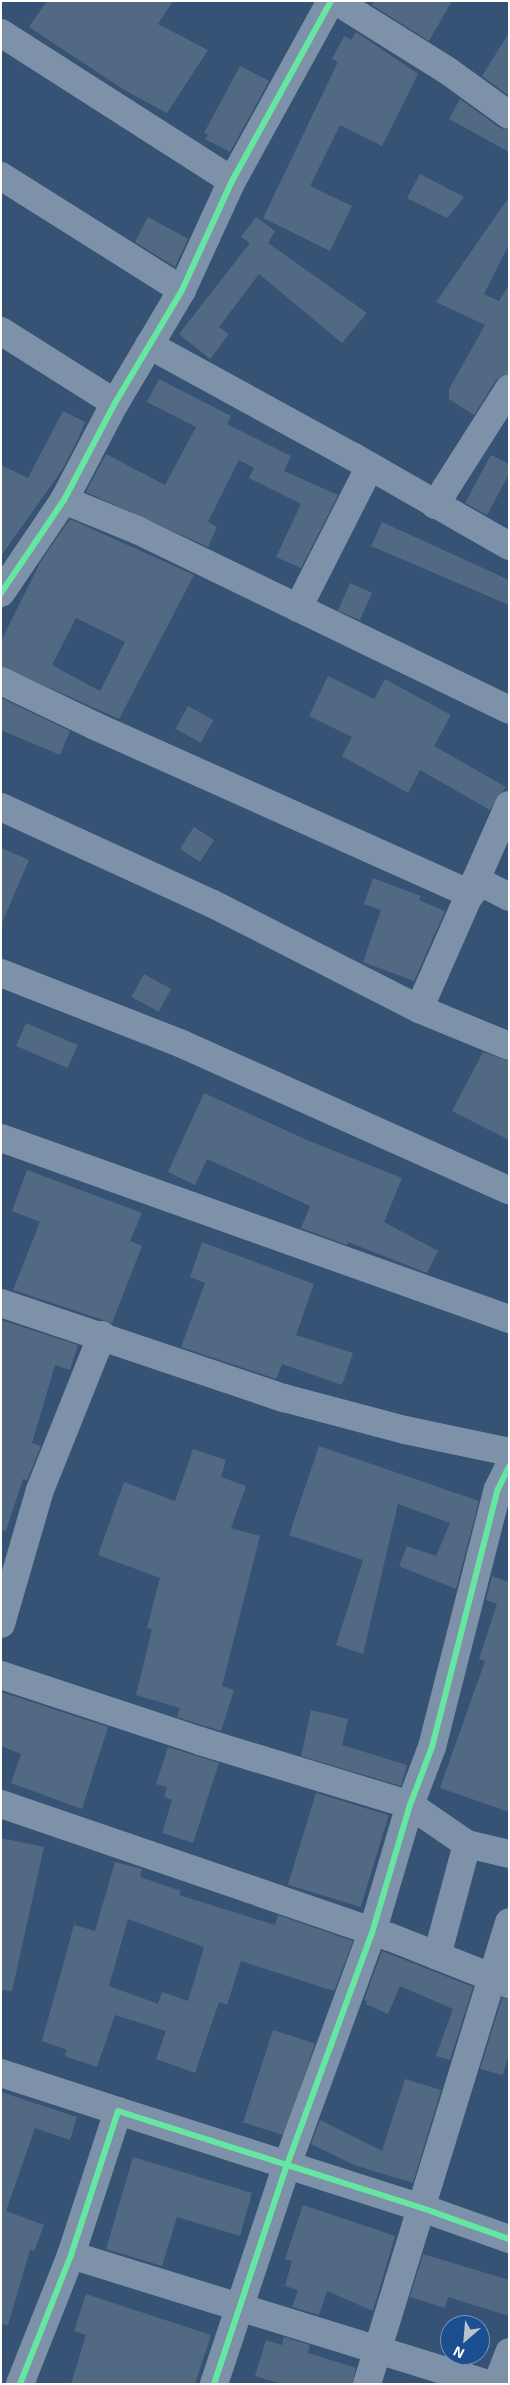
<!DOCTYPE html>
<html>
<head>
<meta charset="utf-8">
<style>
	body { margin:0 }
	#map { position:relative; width:510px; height:2385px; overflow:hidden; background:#365274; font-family:"Exo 2",sans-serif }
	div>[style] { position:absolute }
	.building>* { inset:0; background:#526984; transform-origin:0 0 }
	.minor>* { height:28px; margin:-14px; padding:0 14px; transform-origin:14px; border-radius:14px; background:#7d92a8 }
	.tertiary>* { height:28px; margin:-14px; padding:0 14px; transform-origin:14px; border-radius:14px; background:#7d92a8 }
	.cycleway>* { height:6px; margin:-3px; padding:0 3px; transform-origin:3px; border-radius:3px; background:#66e7a1 }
	span { translate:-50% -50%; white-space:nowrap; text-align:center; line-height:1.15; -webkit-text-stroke:5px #1b4f8f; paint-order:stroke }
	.frame { position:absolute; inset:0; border:2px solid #fff; pointer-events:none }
	.north { position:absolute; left:440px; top:2315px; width:50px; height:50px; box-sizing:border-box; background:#1b4f8f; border:1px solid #7695bc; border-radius:50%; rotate:207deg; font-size:14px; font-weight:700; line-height:20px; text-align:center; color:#fff }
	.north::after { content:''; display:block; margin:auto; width:18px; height:22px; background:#b9c2ce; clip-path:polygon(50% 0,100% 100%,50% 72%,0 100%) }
</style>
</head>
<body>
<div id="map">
	<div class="building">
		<div style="clip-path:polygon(47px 1px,173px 1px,158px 24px,208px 50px,167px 113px,126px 91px,29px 27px)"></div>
		<div style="clip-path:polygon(374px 1px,452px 1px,429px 41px,372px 5px)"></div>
		<div style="clip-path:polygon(356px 32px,418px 74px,382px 146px,340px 125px,310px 186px,352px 206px,330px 251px,263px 218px,338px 62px,332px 59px,344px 36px,351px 40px)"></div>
		<div style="clip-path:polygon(509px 33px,509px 96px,482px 76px)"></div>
		<div style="clip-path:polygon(240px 66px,269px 81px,230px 152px,205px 139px,208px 135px,204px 133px)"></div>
		<div style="clip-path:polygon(460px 99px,500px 128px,509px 130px,509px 152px,449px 119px)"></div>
		<div style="clip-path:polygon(420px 174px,464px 197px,447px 218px,407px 198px)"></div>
		<div style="clip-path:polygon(509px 197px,509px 244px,484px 294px,499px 301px,509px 284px,509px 374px,496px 380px,474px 415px,449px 399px,449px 389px,485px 325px,436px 302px)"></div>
		<div style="clip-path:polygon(148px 217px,188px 239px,175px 267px,135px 242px)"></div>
		<div style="clip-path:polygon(256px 217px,275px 231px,268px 243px,367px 313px,342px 343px,259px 274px,219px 327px,229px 334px,210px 359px,179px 334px,250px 243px,241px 237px)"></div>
		<div style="clip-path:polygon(159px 379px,231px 416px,227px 424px,291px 456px,284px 471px,338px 495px,301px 568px,276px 557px,301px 504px,249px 478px,254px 468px,239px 460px,208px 522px,217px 527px,208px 547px,86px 492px,106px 454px,165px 485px,196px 427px,147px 402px)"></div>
		<div style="clip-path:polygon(63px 411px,85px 422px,78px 439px,62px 470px,1px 556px,1px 465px,28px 478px)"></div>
		<div style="clip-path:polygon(491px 455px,509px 464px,509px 474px,487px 515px,465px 503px)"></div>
		<div style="clip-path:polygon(evenodd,70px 519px,194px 575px,119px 719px,1px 666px,1px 641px,41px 561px,70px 519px,76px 618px,125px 642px,100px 691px,52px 665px,76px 618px)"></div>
		<div style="clip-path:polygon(382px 522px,509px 580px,509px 605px,371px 546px)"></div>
		<div style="left:350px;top:583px;width:24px;height:30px;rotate:24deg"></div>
		<div style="clip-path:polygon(328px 676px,374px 699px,385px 679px,451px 715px,434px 746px,506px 787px,490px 810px,420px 770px,408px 793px,342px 756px,352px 737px,309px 716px)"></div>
		<div style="clip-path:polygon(1px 698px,70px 731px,60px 755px,1px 730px)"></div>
		<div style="left:188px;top:706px;width:29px;height:26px;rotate:29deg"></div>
		<div style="left:194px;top:827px;width:24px;height:26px;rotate:33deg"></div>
		<div style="clip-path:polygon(1px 848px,29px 860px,1px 925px)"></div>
		<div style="clip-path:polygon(373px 878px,421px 896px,419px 900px,445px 911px,414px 981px,363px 962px,381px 910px,364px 904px)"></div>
		<div style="left:144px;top:974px;width:31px;height:26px;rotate:29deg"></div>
		<div style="left:26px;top:1023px;width:56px;height:25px;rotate:23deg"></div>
		<div style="clip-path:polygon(483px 1052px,509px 1061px,509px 1140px,452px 1111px)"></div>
		<div style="clip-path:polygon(204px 1093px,307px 1140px,402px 1178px,384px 1222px,438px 1251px,427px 1273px,348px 1242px,347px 1245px,301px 1228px,310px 1206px,207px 1159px,195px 1185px,168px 1172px)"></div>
		<div style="clip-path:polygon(27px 1170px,142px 1213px,130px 1241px,142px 1246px,112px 1323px,13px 1290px,40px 1222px,12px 1211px)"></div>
		<div style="clip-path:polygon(202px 1242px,314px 1284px,296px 1335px,353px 1353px,342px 1385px,282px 1364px,276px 1379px,181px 1347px,205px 1283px,190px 1277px)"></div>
		<div style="clip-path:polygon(1px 1320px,78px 1345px,70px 1370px,55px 1365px,32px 1443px,41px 1446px,27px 1480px,23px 1479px,6px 1531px,1px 1530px)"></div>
		<div style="clip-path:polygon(319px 1446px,479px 1501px,456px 1589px,399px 1566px,407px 1546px,436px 1556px,450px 1523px,398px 1504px,363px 1654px,336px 1645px,363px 1560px,289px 1535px)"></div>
		<div style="clip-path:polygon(193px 1449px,226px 1460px,221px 1477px,246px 1486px,231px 1528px,260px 1536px,222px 1686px,234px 1690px,221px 1731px,177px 1717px,180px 1708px,136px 1695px,152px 1629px,147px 1628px,160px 1578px,98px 1555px,124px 1482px,175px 1501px)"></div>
		<div style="clip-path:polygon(492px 1576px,509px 1582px,509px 1812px,440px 1788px,485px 1661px,479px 1659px,497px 1604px,486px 1600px)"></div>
		<div style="clip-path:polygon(1px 1692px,108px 1727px,82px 1809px,11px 1783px,21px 1754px,1px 1746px)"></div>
		<div style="clip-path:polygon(311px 1710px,348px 1719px,342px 1745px,407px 1765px,401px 1786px,301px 1756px)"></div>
		<div style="clip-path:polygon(168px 1747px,219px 1763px,193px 1843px,162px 1833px,172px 1800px,164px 1797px,167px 1787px,156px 1784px)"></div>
		<div style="left:316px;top:1793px;width:76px;height:96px;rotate:17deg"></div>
		<div style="clip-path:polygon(1px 1838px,44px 1847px,12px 1991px,1px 1990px)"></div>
		<div style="clip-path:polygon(evenodd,115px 1862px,142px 1869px,140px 1877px,181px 1891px,179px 1895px,275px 1925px,278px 1915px,353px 1941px,334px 1991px,241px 1961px,227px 2005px,219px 2002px,195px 2073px,156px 2059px,166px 2031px,115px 2015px,97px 2067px,65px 2056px,67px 2050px,42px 2041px,74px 1925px,95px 1931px,115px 1862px,128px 1919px,204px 1947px,188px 2001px,162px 1992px,158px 2004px,109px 1986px,128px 1919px)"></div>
		<div style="clip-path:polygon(382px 1951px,473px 1987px,450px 2060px,436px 2056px,453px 2009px,400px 1986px,388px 2014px,366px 2004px,367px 2001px,364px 2000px)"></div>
		<div style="clip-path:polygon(502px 1998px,509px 1999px,509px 2054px,503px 2075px,480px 2069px)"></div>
		<div style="left:273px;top:2030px;width:44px;height:97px;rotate:18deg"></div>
		<div style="clip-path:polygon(405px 2079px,441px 2090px,413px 2183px,354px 2165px,311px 2144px,320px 2120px,382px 2151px)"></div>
		<div style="clip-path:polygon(1px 2092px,77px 2117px,70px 2140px,35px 2128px,6px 2211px,44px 2225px,34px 2251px,30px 2250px,8px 2325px,1px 2324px)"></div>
		<div style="clip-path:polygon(133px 2157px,252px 2193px,240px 2236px,177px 2217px,162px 2266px,106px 2249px)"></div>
		<div style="clip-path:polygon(303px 2205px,395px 2236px,373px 2311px,327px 2291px,319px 2315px,292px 2307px,298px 2290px,285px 2286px,292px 2261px,285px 2259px)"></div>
		<div style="clip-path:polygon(423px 2254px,509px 2280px,509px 2316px,448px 2297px,445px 2308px,410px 2297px)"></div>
		<div style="clip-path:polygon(86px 2294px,211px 2335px,195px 2384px,71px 2384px,86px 2335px,74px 2331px)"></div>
		<div style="clip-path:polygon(284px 2337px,310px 2345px,308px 2353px,356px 2368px,352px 2384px,281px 2384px,255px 2376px,266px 2340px,282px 2345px)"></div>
	</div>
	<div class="minor">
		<div style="left:336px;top:1px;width:132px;rotate:32deg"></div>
		<div style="left:448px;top:71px;width:75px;rotate:35.8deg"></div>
		<div style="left:1px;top:33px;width:274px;rotate:32.6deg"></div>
		<div style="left:1px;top:176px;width:214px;rotate:32.2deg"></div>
		<div style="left:1px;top:331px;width:135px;rotate:32.3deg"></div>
		<div style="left:149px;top:345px;width:231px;rotate:28.7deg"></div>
		<div style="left:352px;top:456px;width:181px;rotate:29.8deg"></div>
		<div style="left:64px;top:500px;width:79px;rotate:22.3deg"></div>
		<div style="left:137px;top:530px;width:413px;rotate:25.8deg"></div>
		<div style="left:435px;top:505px;width:138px;rotate:-57.5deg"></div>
		<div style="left:298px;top:608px;width:159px;rotate:-63.1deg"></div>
		<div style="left:1px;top:681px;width:104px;rotate:25.6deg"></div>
		<div style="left:95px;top:726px;width:412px;rotate:24.1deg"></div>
		<div style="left:1px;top:807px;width:233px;rotate:24.6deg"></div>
		<div style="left:213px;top:904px;width:231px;rotate:27deg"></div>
		<div style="left:419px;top:1009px;width:97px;rotate:22.3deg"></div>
		<div style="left:476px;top:880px;width:37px;rotate:27deg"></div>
		<div style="left:1px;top:973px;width:194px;rotate:21.4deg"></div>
		<div style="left:182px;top:1044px;width:358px;rotate:24.1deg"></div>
		<div style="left:419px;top:1009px;width:223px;rotate:-66.2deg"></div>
		<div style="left:1px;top:1138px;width:539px;rotate:19.61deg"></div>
		<div style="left:1px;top:1303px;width:299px;rotate:18.6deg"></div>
		<div style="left:284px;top:1398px;width:125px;rotate:14.8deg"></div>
		<div style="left:405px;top:1430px;width:106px;rotate:11.9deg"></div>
		<div style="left:1px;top:1624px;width:140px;rotate:-73.8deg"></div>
		<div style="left:40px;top:1490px;width:167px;rotate:-68.2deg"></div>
		<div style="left:1px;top:1675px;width:210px;rotate:18.3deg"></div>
		<div style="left:200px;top:1741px;width:220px;rotate:16.9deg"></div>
		<div style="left:410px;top:1805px;width:69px;rotate:34.4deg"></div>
		<div style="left:467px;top:1844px;width:43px;rotate:13.4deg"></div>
		<div style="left:1px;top:1804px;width:411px;rotate:18.9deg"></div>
		<div style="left:390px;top:1937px;width:128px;rotate:21.6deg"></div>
		<div style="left:437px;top:1956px;width:116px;rotate:-75deg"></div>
		<div style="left:1px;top:2073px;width:123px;rotate:18deg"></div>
		<div style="left:71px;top:2255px;width:436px;rotate:17.2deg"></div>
		<div style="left:20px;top:2384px;width:139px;rotate:-68.4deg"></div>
		<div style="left:71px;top:2255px;width:151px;rotate:-71.9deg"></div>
		<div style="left:118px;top:2111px;width:319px;rotate:17.7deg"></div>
		<div style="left:422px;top:2208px;width:92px;rotate:19.6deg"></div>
		<div style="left:214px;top:2384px;width:231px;rotate:-71.6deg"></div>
		<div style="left:287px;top:2165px;width:247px;rotate:-69.9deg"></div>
		<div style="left:372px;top:1933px;width:134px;rotate:-73.5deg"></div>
		<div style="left:410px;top:1805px;width:62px;rotate:-69.2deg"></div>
		<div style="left:432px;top:1747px;width:266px;rotate:-75.7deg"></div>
		<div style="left:498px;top:1489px;width:25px;rotate:-64deg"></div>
		<div style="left:367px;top:2384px;width:483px;rotate:-72.9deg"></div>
		<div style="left:497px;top:2384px;width:34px;rotate:-69deg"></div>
	</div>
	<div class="tertiary">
		<div style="left:1px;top:593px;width:112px;rotate:-55.9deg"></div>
		<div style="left:64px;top:500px;width:110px;rotate:-62.3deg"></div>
		<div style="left:115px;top:403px;width:131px;rotate:-59.3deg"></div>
		<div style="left:182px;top:290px;width:120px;rotate:-65.4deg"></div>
		<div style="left:232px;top:181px;width:205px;rotate:-61.2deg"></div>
	</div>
	<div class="cycleway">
		<div style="left:1px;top:593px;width:112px;rotate:-55.9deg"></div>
		<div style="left:64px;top:500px;width:110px;rotate:-62.3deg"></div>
		<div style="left:115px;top:403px;width:131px;rotate:-59.3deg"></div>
		<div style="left:182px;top:290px;width:120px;rotate:-65.4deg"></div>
		<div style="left:232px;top:181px;width:205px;rotate:-61.2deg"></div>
		<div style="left:20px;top:2384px;width:139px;rotate:-68.4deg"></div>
		<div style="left:71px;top:2255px;width:151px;rotate:-71.9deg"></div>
		<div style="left:118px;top:2111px;width:319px;rotate:17.7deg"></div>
		<div style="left:422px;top:2208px;width:92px;rotate:19.6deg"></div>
		<div style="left:214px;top:2384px;width:231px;rotate:-71.6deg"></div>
		<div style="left:287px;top:2165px;width:247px;rotate:-69.9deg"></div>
		<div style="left:372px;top:1933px;width:134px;rotate:-73.5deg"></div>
		<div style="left:410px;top:1805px;width:62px;rotate:-69.2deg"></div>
		<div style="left:432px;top:1747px;width:266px;rotate:-75.7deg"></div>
		<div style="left:498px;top:1489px;width:25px;rotate:-64deg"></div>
	</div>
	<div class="frame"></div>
	<div class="north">N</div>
</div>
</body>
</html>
